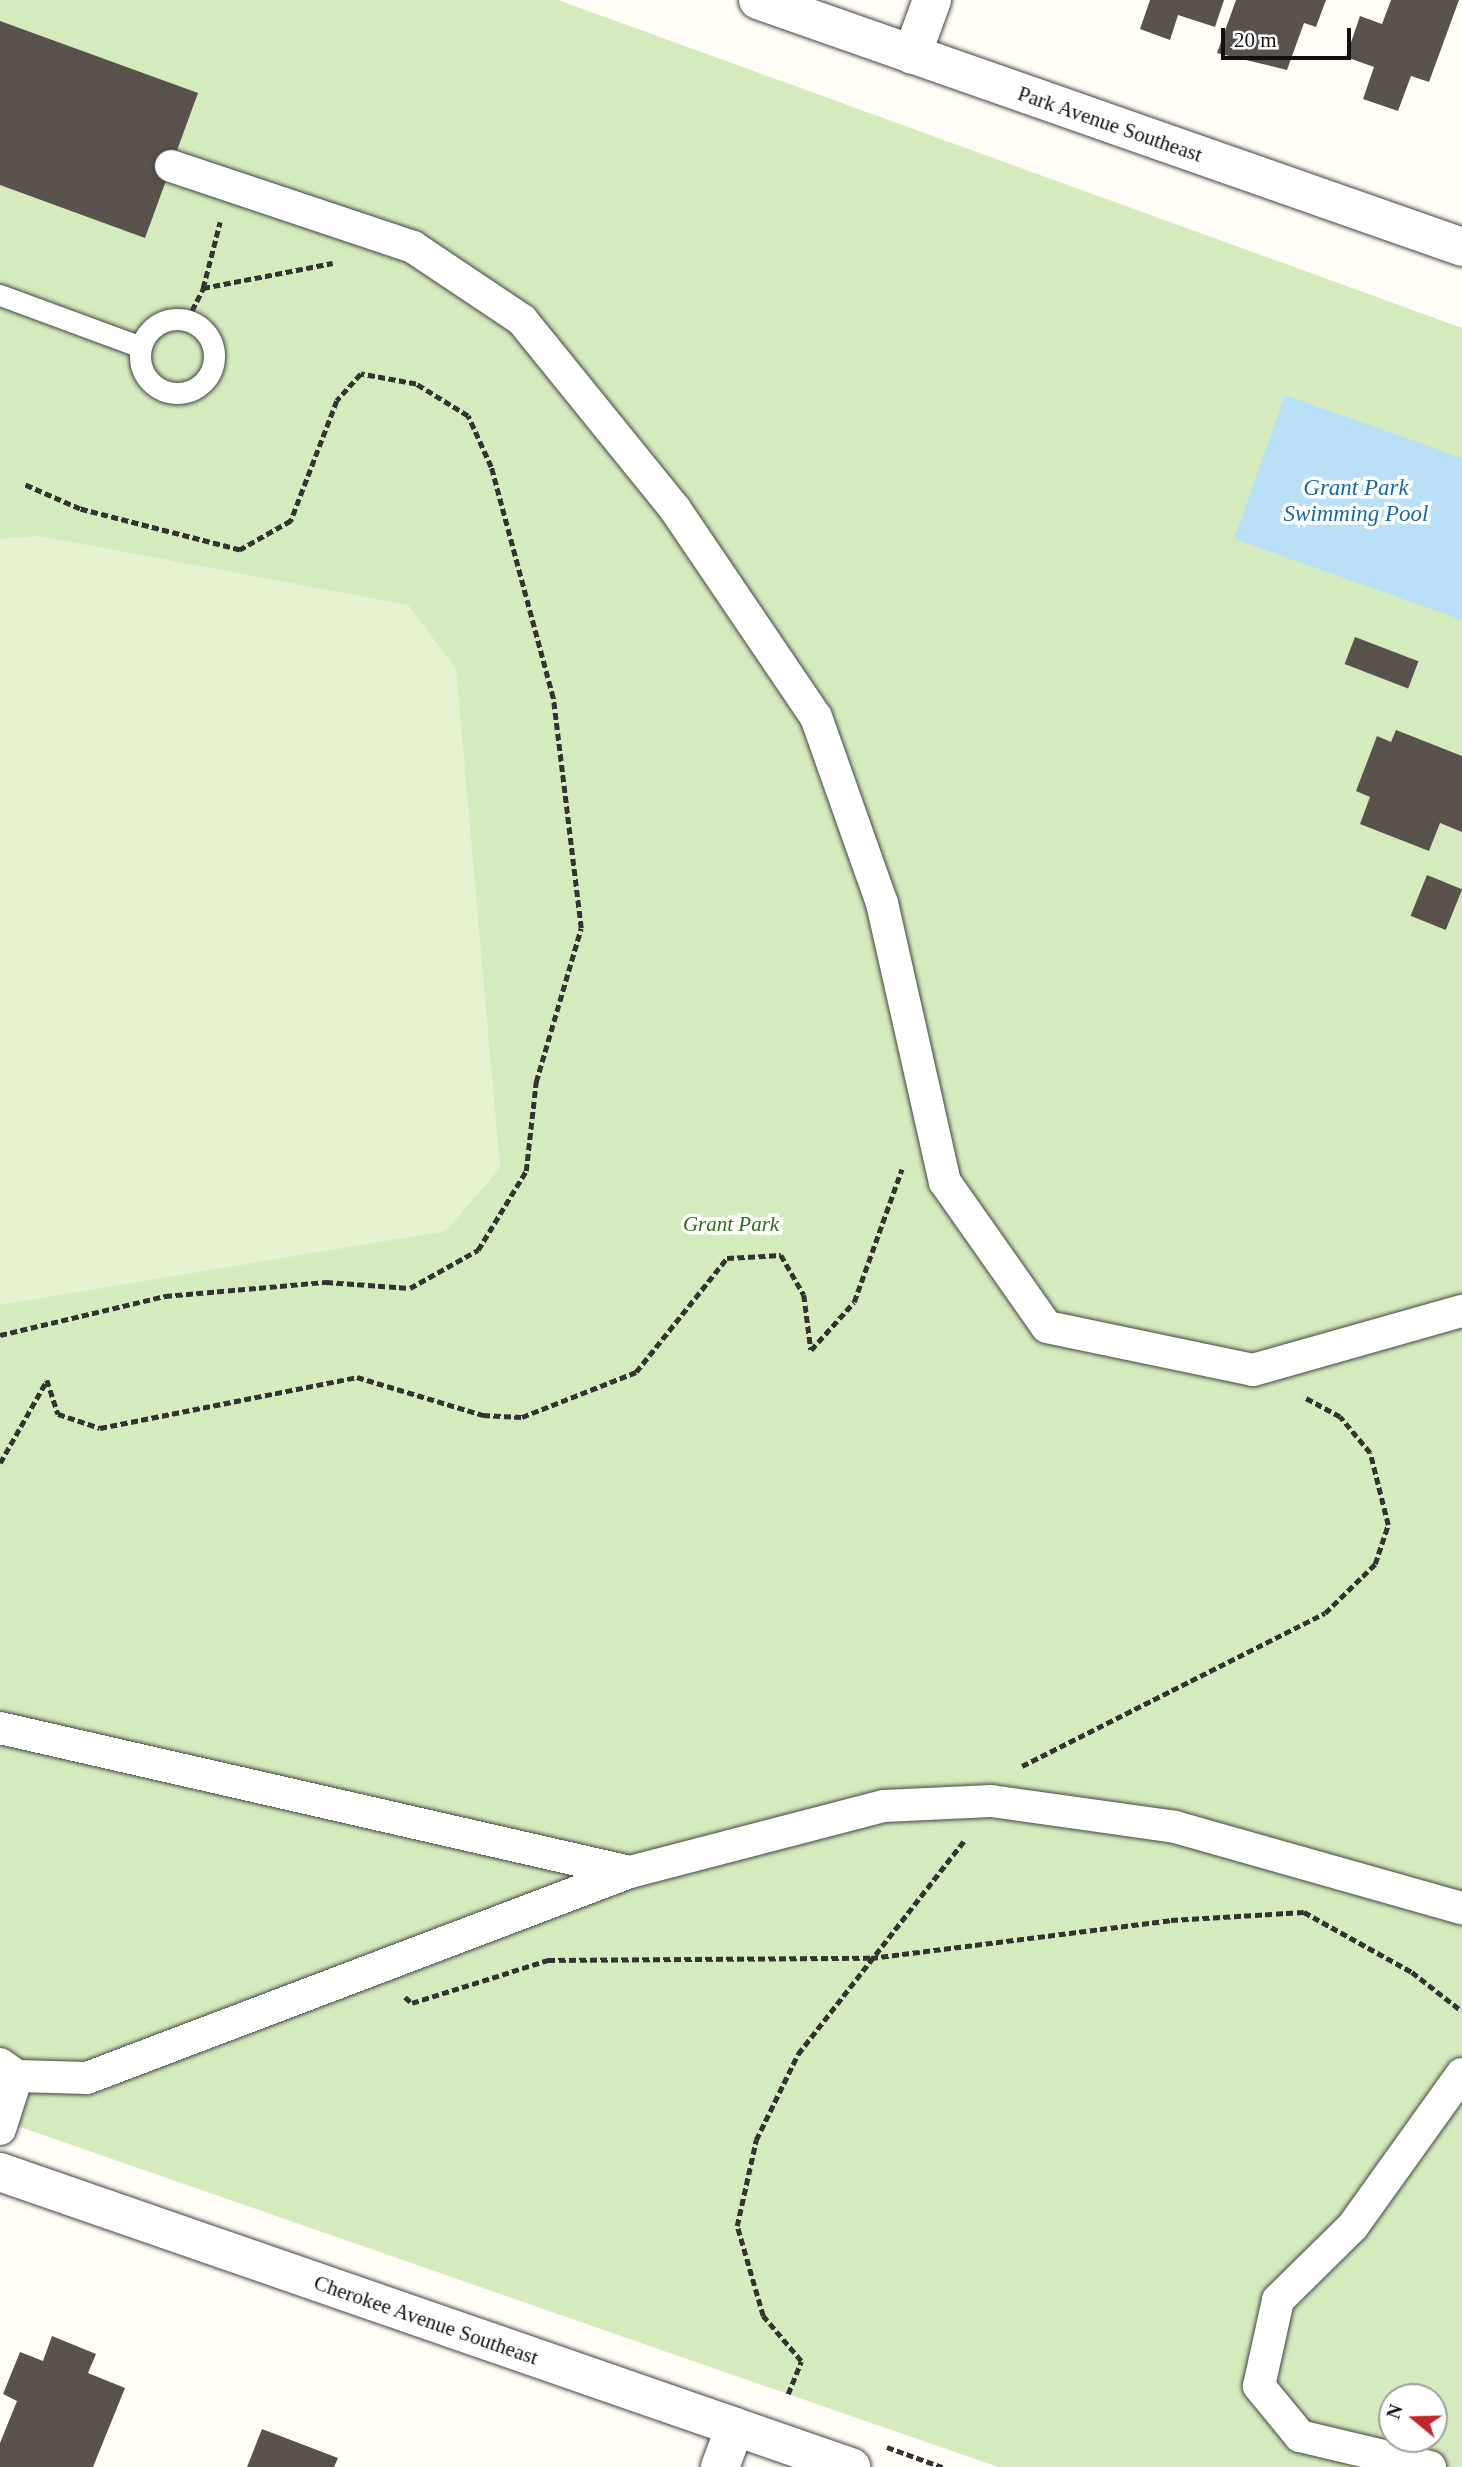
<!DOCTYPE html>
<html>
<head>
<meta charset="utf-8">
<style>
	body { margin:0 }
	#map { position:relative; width:1462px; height:2467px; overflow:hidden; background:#fffdf5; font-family:Georgia,serif }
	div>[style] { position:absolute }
	.green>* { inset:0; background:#d5ebbd }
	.pitch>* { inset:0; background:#e6f2cf }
	.water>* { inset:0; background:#b9e0f7 }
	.building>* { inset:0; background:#5a524d; transform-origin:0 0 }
	.path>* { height:4.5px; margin-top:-2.25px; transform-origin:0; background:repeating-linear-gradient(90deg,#333 0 7px,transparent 0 10.5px) }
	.roads { filter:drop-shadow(0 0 2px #444) drop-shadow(0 0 2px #444) }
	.service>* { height:21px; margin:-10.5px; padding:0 10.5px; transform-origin:10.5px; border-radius:10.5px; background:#fff }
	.service>.ring { margin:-10.5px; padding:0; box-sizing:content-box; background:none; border:21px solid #fff; border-radius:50% }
	.pedestrian>* { height:32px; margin:-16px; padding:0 16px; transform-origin:16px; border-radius:16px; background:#fff }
	.minor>* { height:38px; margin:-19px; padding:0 19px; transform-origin:19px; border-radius:19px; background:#fff }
	.tertiary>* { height:38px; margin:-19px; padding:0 19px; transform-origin:19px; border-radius:19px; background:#fff }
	span { translate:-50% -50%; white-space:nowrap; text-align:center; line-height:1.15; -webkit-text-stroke:7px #fff; paint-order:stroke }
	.street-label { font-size:21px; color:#111 }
	.park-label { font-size:21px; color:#2f6b1f; font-style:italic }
	.water-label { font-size:23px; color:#1768a6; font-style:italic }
	.north { position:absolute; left:1378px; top:2383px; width:70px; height:70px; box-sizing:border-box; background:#fff; border:2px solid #a0a0a0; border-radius:50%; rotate:289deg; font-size:19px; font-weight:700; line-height:28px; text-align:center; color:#111 }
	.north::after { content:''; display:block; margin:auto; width:24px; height:32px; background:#c4262e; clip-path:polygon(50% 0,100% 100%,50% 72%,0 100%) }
	.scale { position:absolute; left:1221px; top:28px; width:130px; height:32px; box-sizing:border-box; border:4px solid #111; border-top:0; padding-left:9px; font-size:21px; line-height:24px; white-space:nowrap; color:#111; -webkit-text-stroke:5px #fff; paint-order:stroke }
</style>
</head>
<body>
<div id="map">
	<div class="green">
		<div style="clip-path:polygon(evenodd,0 0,558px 0,1462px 328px,1462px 2467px,998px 2467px,0 2120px,0 0,1392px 2397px,1434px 2397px,1434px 2439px,1392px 2439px,1392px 2397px)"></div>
	</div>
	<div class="pitch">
		<div style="clip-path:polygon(39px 536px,408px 605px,456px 669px,500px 1168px,446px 1231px,0 1305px,0 539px)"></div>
	</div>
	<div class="water">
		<div style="clip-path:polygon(1285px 395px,1462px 458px,1462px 620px,1234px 539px)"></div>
	</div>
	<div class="building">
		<div style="clip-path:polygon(1150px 0,1224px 0,1215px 27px,1178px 15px,1170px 40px,1140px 29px)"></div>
		<div style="clip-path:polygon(1236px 0,1326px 0,1316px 27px,1304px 23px,1287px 70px,1217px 53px)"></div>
		<div style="clip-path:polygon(1391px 0,1459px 0,1429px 82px,1411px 76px,1398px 111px,1363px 99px,1374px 67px,1346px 57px,1360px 16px,1382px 24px)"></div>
		<div style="clip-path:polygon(0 21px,198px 93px,145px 238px,0 185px)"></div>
		<div style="left:1355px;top:637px;width:68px;height:29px;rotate:21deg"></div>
		<div style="clip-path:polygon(1396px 730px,1462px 756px,1462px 832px,1440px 823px,1429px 851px,1360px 824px,1370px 797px,1356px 791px,1377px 736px,1391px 742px)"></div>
		<div style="left:1427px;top:875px;width:38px;height:44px;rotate:22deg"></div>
		<div style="clip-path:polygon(52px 2336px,96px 2354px,88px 2373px,125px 2388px,93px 2467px,0 2467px,0 2443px,17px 2401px,3px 2394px,20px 2352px,43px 2361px)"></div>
		<div style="clip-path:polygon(262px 2429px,338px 2458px,334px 2467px,247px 2467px)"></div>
	</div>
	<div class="path">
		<div style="left:203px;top:288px;width:68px;rotate:-75.6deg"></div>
		<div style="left:187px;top:320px;width:36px;rotate:-63deg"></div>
		<div style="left:203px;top:288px;width:132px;rotate:-10.9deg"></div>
		<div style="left:0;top:1335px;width:170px;rotate:-13.3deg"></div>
		<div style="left:165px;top:1296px;width:162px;rotate:-5deg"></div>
		<div style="left:326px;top:1282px;width:84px;rotate:4.1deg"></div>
		<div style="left:410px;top:1288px;width:78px;rotate:-29.2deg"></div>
		<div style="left:478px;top:1250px;width:92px;rotate:-58.7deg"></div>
		<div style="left:526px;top:1171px;width:90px;rotate:-83.6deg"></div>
		<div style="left:536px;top:1082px;width:160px;rotate:-73.7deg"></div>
		<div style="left:581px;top:928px;width:232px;rotate:-96.9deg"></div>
		<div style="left:553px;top:698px;width:239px;rotate:-105deg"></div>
		<div style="left:491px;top:467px;width:56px;rotate:-114.3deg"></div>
		<div style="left:468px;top:416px;width:61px;rotate:-148.4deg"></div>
		<div style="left:416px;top:384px;width:56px;rotate:-169.7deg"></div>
		<div style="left:361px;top:374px;width:36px;rotate:132deg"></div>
		<div style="left:337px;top:401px;width:129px;rotate:111deg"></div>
		<div style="left:291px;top:521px;width:59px;rotate:150.4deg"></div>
		<div style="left:240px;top:550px;width:165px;rotate:-165.6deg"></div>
		<div style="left:80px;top:509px;width:62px;rotate:-156.3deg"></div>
		<div style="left:0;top:1463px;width:95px;rotate:-60.5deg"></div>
		<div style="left:47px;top:1380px;width:36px;rotate:72deg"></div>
		<div style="left:58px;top:1414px;width:44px;rotate:18.4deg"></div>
		<div style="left:100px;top:1428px;width:262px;rotate:-11.2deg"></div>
		<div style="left:357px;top:1377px;width:132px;rotate:16.8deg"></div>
		<div style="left:483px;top:1415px;width:39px;rotate:3deg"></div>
		<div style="left:522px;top:1417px;width:123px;rotate:-21.5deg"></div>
		<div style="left:636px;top:1372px;width:146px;rotate:-51.4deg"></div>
		<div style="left:727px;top:1258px;width:54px;rotate:-3.2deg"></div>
		<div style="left:781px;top:1255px;width:46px;rotate:60.1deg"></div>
		<div style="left:804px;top:1295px;width:55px;rotate:82.7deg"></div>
		<div style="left:811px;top:1350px;width:64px;rotate:-48.1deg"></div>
		<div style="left:854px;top:1302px;width:141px;rotate:-70.2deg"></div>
		<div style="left:1022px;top:1766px;width:339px;rotate:-26.8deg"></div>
		<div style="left:1325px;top:1613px;width:70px;rotate:-44.4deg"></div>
		<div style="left:1375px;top:1564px;width:41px;rotate:-71.6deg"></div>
		<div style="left:1388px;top:1525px;width:74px;rotate:-104deg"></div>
		<div style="left:1370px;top:1453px;width:47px;rotate:-129.8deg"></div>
		<div style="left:1340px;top:1417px;width:42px;rotate:-151.6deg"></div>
		<div style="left:405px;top:1997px;width:9px;rotate:41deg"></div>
		<div style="left:412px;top:2003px;width:143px;rotate:-17.5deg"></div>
		<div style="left:548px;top:1960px;width:323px;rotate:-0.4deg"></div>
		<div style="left:871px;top:1958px;width:302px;rotate:-7.2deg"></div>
		<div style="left:1171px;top:1920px;width:133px;rotate:-3.4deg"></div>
		<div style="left:1304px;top:1912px;width:124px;rotate:29.1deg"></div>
		<div style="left:1412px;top:1972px;width:63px;rotate:38deg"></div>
		<div style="left:788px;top:2394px;width:35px;rotate:-68deg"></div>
		<div style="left:801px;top:2361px;width:59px;rotate:-130.2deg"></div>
		<div style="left:763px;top:2316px;width:94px;rotate:-106.1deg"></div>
		<div style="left:737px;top:2226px;width:88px;rotate:-77.5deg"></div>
		<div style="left:756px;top:2140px;width:96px;rotate:-64deg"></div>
		<div style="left:798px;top:2054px;width:270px;rotate:-52.1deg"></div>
		<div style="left:887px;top:2447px;width:59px;rotate:20deg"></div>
	</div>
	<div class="roads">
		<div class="service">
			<div style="left:0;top:295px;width:150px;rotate:20.2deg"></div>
			<div class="ring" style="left:140px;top:319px;width:53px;height:53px"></div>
		</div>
		<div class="pedestrian">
			<div style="left:171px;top:166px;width:255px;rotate:18.5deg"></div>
			<div style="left:413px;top:247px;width:131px;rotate:33.8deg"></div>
			<div style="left:522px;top:320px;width:243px;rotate:51deg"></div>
			<div style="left:675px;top:509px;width:251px;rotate:55.9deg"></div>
			<div style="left:816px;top:717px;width:197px;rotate:70.5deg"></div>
			<div style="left:882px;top:903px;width:286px;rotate:77.3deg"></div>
			<div style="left:945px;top:1182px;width:177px;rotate:54.9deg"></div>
			<div style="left:1047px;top:1327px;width:210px;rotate:11.8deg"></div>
			<div style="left:1253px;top:1370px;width:217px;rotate:-15.8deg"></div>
			<div style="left:0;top:1728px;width:646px;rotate:12.88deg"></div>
			<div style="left:0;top:2064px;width:21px;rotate:35deg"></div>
			<div style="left:17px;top:2076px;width:70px;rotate:1.6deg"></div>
			<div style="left:87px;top:2078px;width:581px;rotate:-20.78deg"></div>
			<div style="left:630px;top:1872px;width:262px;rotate:-14.6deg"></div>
			<div style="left:884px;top:1806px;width:107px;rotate:-2.7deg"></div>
			<div style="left:991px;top:1801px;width:186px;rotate:8deg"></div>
			<div style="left:1175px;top:1827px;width:298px;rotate:15.8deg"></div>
			<div style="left:0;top:2129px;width:56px;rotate:-72.2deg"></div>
			<div style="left:1430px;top:2467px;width:134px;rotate:-166.6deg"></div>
			<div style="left:1300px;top:2436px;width:65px;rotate:-129.4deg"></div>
			<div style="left:1259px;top:2386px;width:88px;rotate:-77.5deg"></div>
			<div style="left:1278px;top:2300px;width:105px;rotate:-44.6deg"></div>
			<div style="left:1353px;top:2226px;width:187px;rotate:-54.4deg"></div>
		</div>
		<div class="minor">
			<div style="left:758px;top:0;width:746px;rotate:19.33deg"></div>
			<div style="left:912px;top:55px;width:59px;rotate:-70deg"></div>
			<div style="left:720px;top:2467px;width:43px;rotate:-69.4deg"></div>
		</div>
		<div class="tertiary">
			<div style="left:0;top:2172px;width:901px;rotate:19.12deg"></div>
		</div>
	</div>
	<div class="street-label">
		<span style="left:1110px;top:124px;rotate:19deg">Park Avenue Southeast</span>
		<span style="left:426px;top:2320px;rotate:19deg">Cherokee Avenue Southeast</span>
	</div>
	<div class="park-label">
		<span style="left:731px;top:1224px">Grant Park</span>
	</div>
	<div class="water-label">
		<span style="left:1356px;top:501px">Grant Park<br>Swimming Pool</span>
	</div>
	<div class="north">N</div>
	<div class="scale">20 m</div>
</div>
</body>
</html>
